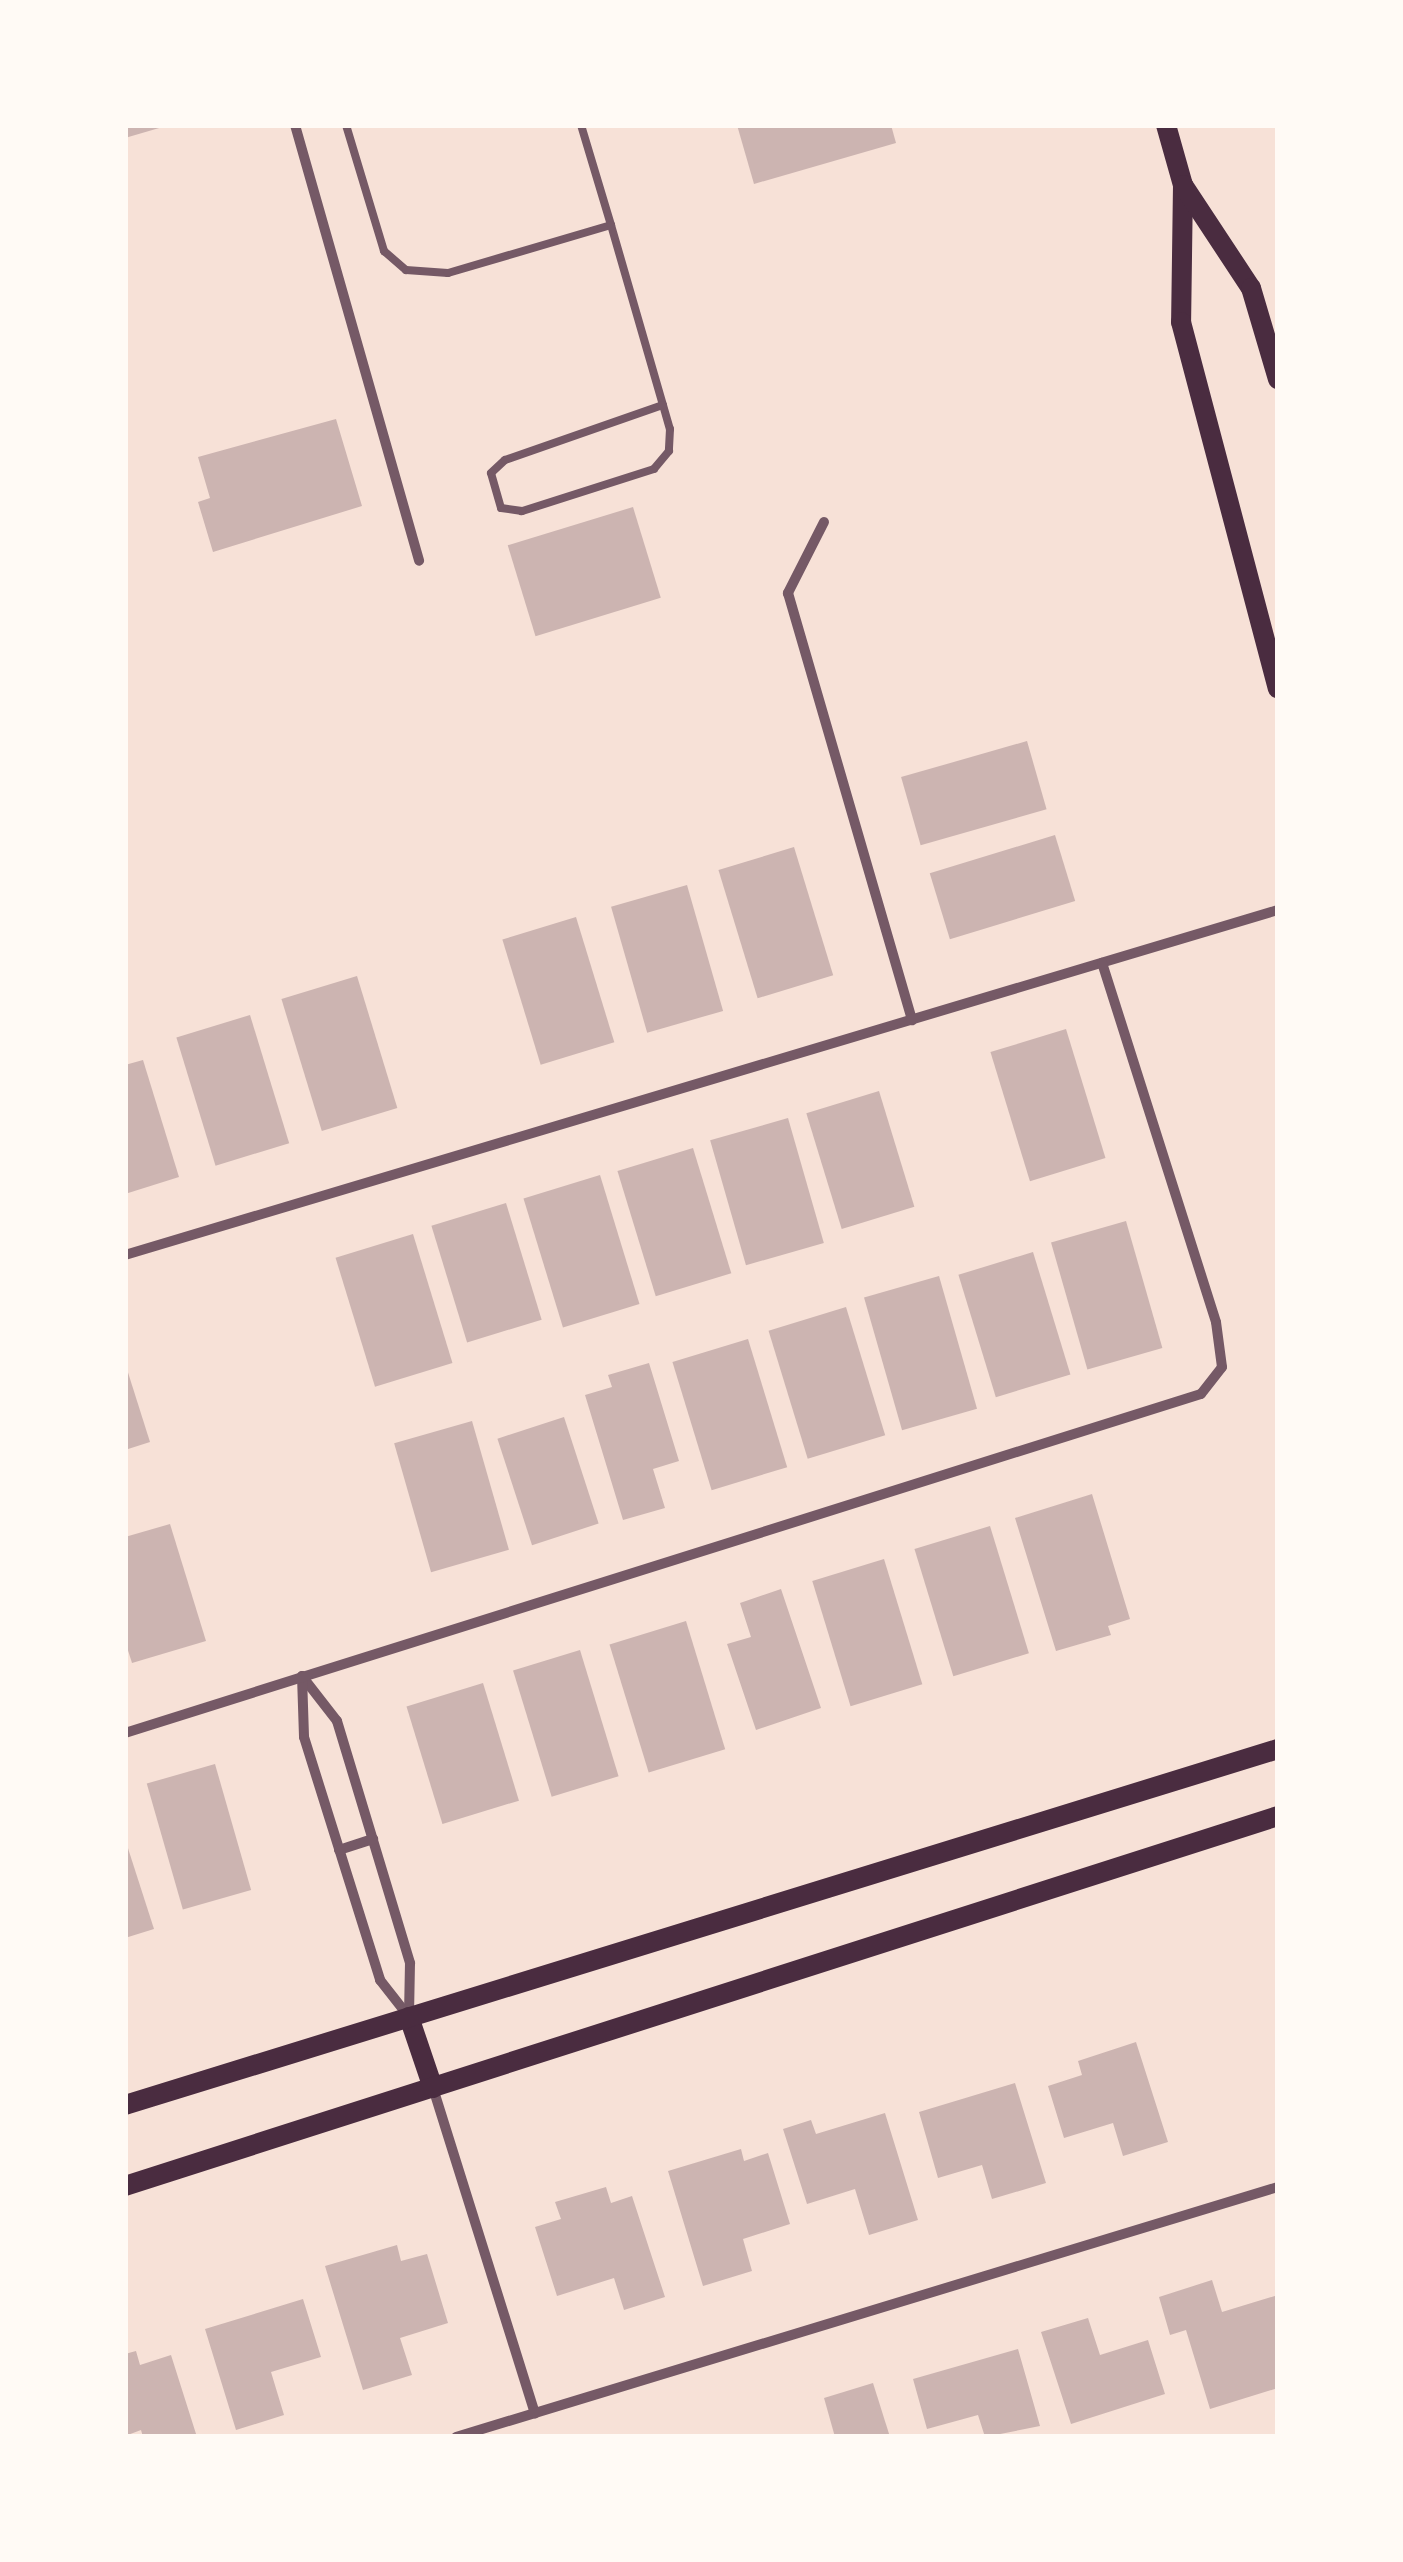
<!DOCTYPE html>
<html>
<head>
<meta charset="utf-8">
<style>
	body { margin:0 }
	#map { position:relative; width:1403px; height:2562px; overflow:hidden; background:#f7e1d7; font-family:"Titillium Web",sans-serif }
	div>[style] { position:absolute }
	.building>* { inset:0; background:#ccb4b1; transform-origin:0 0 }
	.service>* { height:8px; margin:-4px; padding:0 4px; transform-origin:4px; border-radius:4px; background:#755966 }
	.minor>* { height:10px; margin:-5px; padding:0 5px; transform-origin:5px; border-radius:5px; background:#755966 }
	.secondary>* { height:20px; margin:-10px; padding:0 10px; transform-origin:10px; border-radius:10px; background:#4a2c40 }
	span { translate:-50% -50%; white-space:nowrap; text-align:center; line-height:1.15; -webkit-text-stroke:10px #fffaf5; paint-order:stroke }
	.frame { position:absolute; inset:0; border:128px solid #fffaf5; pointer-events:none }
</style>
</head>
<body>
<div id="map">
	<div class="building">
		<div style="clip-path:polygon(125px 125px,166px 125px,166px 126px,125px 138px)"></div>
		<div style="clip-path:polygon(737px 125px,891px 125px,896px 143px,754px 184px)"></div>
		<div style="clip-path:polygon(336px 419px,362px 506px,213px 552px,198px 502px,210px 498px,198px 457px)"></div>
		<div style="left:633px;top:507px;width:95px;height:131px;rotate:73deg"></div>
		<div style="left:1027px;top:741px;width:71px;height:131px;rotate:74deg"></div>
		<div style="left:1055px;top:835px;width:69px;height:131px;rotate:73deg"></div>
		<div style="left:794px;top:847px;width:134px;height:79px;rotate:73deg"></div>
		<div style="left:687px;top:885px;width:131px;height:79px;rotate:74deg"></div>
		<div style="left:576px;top:917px;width:131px;height:77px;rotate:73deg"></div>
		<div style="left:357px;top:976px;width:138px;height:79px;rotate:73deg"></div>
		<div style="left:250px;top:1015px;width:134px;height:77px;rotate:73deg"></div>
		<div style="left:1066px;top:1029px;width:135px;height:79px;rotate:73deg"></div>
		<div style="clip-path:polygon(143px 1060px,179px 1177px,125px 1194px,125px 1065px)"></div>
		<div style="left:879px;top:1091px;width:121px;height:76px;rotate:73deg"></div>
		<div style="left:788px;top:1118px;width:130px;height:81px;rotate:74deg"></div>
		<div style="left:693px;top:1148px;width:131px;height:79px;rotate:73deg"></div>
		<div style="left:600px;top:1175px;width:135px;height:80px;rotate:73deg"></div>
		<div style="left:506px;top:1203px;width:122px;height:78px;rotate:73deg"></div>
		<div style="left:1126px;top:1221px;width:132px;height:78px;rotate:74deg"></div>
		<div style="left:413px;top:1234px;width:135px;height:81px;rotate:73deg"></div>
		<div style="left:1033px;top:1252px;width:128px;height:78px;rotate:73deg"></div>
		<div style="left:939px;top:1276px;width:138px;height:78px;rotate:74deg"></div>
		<div style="left:846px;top:1307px;width:134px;height:81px;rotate:73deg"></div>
		<div style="left:748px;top:1339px;width:134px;height:79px;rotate:73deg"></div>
		<div style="clip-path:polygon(125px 1363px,150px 1442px,125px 1450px)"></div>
		<div style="clip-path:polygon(649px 1363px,679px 1461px,653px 1469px,665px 1508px,623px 1520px,585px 1395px,612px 1387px,608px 1375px)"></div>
		<div style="left:564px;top:1417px;width:112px;height:70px;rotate:72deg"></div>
		<div style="left:472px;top:1421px;width:134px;height:81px;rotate:74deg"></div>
		<div style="clip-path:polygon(1092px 1494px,1130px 1619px,1108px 1626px,1111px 1635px,1056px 1651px,1015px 1518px)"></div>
		<div style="clip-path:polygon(170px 1524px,206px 1641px,132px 1663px,125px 1641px,125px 1537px)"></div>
		<div style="left:990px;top:1526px;width:133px;height:79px;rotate:73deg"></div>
		<div style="left:884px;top:1559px;width:131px;height:75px;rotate:73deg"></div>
		<div style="clip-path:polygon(781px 1589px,821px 1708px,756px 1730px,727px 1644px,751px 1637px,740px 1603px)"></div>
		<div style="left:686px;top:1621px;width:134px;height:80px;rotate:73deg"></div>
		<div style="left:580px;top:1650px;width:132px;height:70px;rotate:73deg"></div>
		<div style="left:483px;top:1683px;width:123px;height:80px;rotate:73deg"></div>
		<div style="left:215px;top:1764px;width:131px;height:71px;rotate:74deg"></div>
		<div style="clip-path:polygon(125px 1839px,154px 1929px,125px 1938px)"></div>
		<div style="clip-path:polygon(1136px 2042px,1168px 2142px,1123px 2156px,1113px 2123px,1064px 2138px,1048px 2086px,1082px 2075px,1078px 2061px)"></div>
		<div style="clip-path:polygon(1015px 2083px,1046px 2183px,992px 2199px,982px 2165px,938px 2178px,919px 2112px)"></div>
		<div style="clip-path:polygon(885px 2113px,918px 2220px,869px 2235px,855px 2189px,807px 2204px,783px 2129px,811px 2120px,816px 2134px)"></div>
		<div style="clip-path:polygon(741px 2149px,744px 2161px,768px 2153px,790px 2224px,743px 2239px,752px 2271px,703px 2286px,668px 2171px)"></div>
		<div style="clip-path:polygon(606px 2187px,611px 2203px,632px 2196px,665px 2297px,624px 2310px,614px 2278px,557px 2296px,535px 2227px,561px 2219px,555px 2202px)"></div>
		<div style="clip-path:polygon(397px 2245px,401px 2261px,427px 2254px,448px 2323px,400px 2338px,412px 2375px,363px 2390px,325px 2266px)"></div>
		<div style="clip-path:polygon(1212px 2280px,1222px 2312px,1278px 2295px,1278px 2388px,1210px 2409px,1186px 2330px,1170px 2335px,1159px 2297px)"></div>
		<div style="clip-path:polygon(303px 2299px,321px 2357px,271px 2372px,284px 2415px,236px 2430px,205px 2329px)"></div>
		<div style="clip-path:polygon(1088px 2318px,1100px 2355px,1148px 2340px,1165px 2394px,1071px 2424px,1041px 2332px)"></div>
		<div style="clip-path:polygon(1018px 2349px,1040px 2426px,985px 2437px,978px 2415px,927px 2429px,913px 2379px)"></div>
		<div style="clip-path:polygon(136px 2351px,140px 2365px,171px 2355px,197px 2437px,143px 2437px,141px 2430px,125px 2436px,125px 2354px)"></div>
		<div style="clip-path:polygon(873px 2383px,890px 2437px,835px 2437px,824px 2398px)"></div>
	</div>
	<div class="service">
		<div style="left:346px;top:125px;width:132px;rotate:73.2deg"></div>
		<div style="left:384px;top:251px;width:29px;rotate:41deg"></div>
		<div style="left:406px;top:270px;width:42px;rotate:4.1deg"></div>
		<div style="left:448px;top:273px;width:170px;rotate:-16.4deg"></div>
		<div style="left:611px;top:225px;width:104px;rotate:-106.7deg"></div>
		<div style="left:611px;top:225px;width:187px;rotate:73.9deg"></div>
		<div style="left:663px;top:405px;width:25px;rotate:74deg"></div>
		<div style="left:670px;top:429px;width:22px;rotate:93deg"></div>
		<div style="left:669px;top:451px;width:23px;rotate:130deg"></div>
		<div style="left:654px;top:469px;width:139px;rotate:162.3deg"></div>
		<div style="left:522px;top:511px;width:21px;rotate:-172deg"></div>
		<div style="left:501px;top:508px;width:36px;rotate:-106deg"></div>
		<div style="left:491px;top:473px;width:19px;rotate:-43deg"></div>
		<div style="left:505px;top:460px;width:167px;rotate:-19.2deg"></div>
	</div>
	<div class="minor">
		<div style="left:295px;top:125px;width:453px;rotate:74.1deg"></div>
		<div style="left:824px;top:522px;width:80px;rotate:116.9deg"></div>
		<div style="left:788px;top:593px;width:445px;rotate:73.8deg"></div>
		<div style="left:125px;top:1255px;width:1204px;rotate:-16.66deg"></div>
		<div style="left:302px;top:1676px;width:57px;rotate:52.1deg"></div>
		<div style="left:337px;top:1721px;width:253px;rotate:73.2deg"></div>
		<div style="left:410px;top:1963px;width:53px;rotate:91.1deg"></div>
		<div style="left:302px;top:1676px;width:61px;rotate:88.1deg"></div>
		<div style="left:304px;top:1737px;width:255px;rotate:72.6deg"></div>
		<div style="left:380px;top:1980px;width:47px;rotate:51.9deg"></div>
		<div style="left:125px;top:1733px;width:1128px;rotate:-17.49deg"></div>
		<div style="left:1201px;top:1394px;width:34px;rotate:-52deg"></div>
		<div style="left:1222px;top:1367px;width:45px;rotate:-97.6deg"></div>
		<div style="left:1216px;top:1322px;width:377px;rotate:-107.6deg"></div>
		<div style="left:339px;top:1850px;width:36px;rotate:-18deg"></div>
		<div style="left:433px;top:2088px;width:341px;rotate:72.6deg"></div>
		<div style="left:456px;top:2437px;width:859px;rotate:-16.92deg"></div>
	</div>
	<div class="secondary">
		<div style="left:1166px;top:125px;width:62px;rotate:74.2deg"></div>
		<div style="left:1183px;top:185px;width:137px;rotate:90.8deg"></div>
		<div style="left:1181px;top:322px;width:379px;rotate:75.2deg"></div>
		<div style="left:1183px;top:185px;width:123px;rotate:56.6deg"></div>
		<div style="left:1251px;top:288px;width:95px;rotate:73.5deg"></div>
		<div style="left:409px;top:2017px;width:75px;rotate:71.3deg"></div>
		<div style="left:125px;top:2105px;width:1207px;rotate:-17.16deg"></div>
		<div style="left:125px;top:2186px;width:1211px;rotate:-17.79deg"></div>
	</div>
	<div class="frame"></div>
</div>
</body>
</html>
